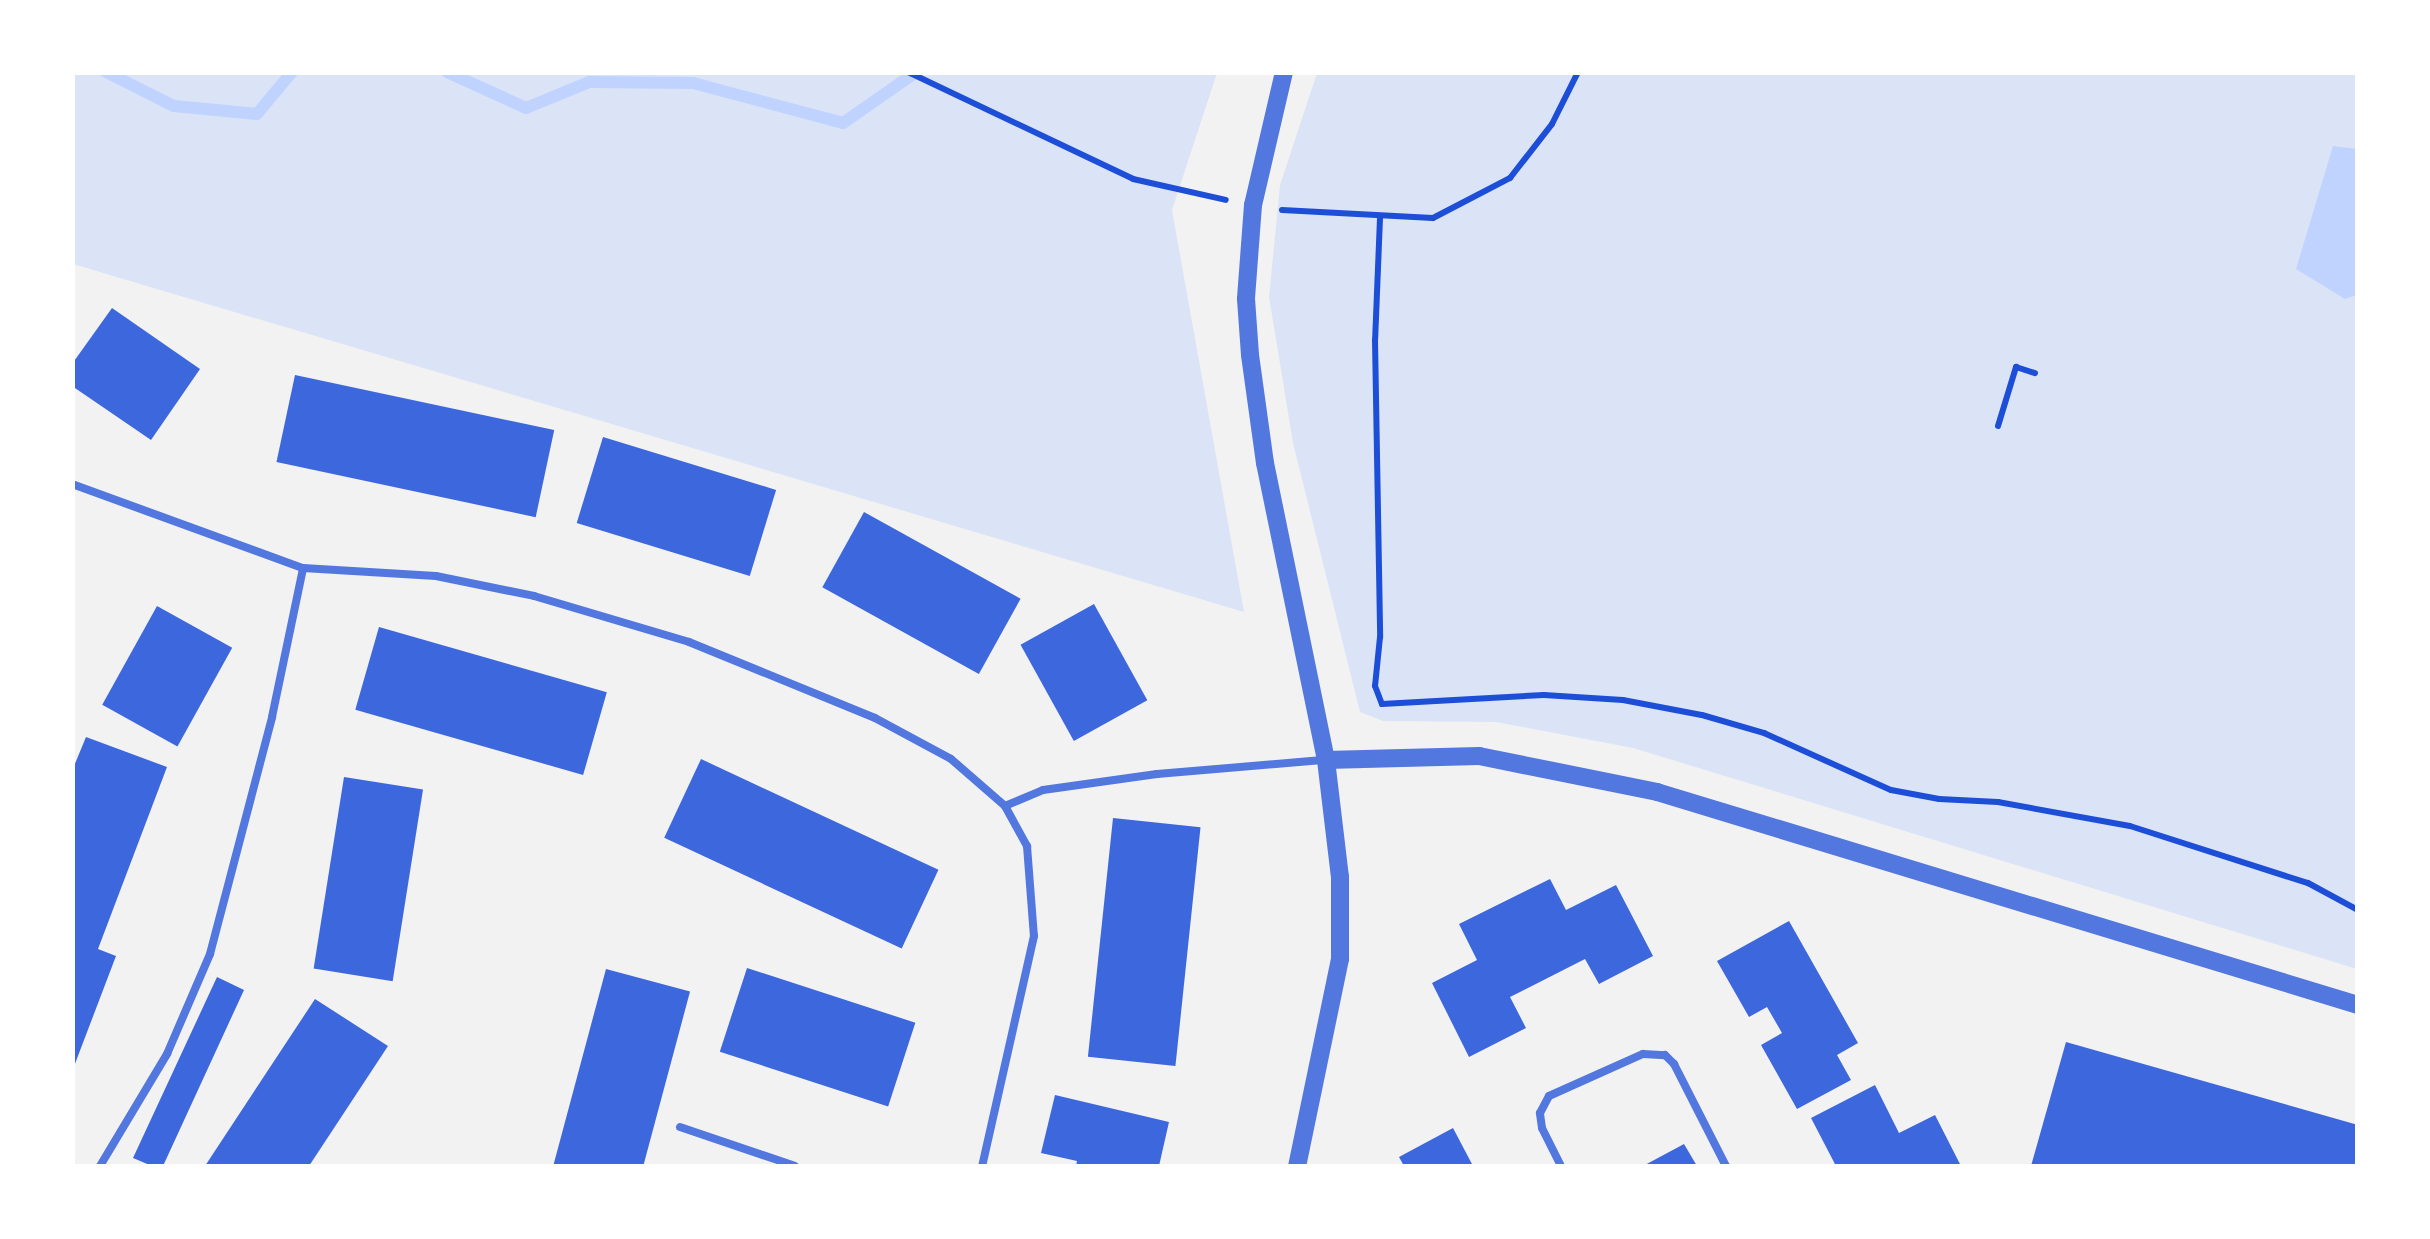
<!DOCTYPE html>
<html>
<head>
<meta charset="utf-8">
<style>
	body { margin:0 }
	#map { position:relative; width:2430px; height:1239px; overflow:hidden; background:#f2f2f2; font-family:Quicksand,sans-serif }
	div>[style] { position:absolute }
	.green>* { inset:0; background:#dbe4f7 }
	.water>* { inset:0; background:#bfd3fe }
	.stream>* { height:12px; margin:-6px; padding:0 6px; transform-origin:6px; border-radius:6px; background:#bfd3fe }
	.building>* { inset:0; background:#3d67dc; transform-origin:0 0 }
	.path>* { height:6px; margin:-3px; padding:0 3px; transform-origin:3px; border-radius:3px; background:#1d4ed8 }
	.service>* { height:8px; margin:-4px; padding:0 4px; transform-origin:4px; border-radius:4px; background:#5277de }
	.tertiary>* { height:18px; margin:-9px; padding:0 9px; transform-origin:9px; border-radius:9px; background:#5277de }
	span { translate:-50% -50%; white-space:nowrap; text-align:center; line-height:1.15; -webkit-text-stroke:8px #fff; paint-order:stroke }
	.frame { position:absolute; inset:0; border:75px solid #fff; pointer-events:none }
</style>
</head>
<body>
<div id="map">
	<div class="green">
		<div style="clip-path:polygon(72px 73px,1217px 73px,1172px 210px,1244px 612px,73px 264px)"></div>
		<div style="clip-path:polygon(1317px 73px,2357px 73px,2357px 969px,1633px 748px,1496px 722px,1383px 721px,1360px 712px,1293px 443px,1269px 297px,1280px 185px)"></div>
	</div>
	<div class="water">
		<div style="clip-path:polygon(2333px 146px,2357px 149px,2357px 295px,2345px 299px,2296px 269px)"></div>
	</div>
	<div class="stream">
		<div style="left:106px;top:72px;width:76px;rotate:26.6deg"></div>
		<div style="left:174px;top:106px;width:83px;rotate:5.5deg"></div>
		<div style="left:257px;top:114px;width:55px;rotate:-50.2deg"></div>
		<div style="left:447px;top:72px;width:87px;rotate:24.5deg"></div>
		<div style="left:526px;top:108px;width:68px;rotate:-22.4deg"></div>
		<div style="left:589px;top:82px;width:104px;rotate:0.6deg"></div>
		<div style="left:693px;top:83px;width:155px;rotate:14.9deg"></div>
		<div style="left:843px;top:123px;width:89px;rotate:-34.9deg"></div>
	</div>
	<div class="building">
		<div style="clip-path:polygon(112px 308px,200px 369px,151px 440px,72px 386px,72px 364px)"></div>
		<div style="left:295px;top:375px;width:265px;height:89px;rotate:12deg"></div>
		<div style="left:603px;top:437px;width:181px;height:90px;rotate:17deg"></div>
		<div style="left:864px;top:512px;width:179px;height:86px;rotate:29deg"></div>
		<div style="left:1094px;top:604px;width:110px;height:84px;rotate:61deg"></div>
		<div style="left:157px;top:606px;width:86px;height:113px;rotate:29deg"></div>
		<div style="left:379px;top:627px;width:237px;height:86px;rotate:16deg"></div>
		<div style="clip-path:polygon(86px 737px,167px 767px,98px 949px,116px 956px,73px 1069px,72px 771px)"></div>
		<div style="left:701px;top:759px;width:262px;height:87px;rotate:25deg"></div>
		<div style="left:344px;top:777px;width:80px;height:194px;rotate:9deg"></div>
		<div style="left:1113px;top:818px;width:88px;height:240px;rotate:6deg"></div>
		<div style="clip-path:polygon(1550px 879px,1566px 910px,1616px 885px,1653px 956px,1599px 984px,1585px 959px,1510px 997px,1526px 1028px,1469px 1057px,1432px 983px,1477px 960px,1459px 924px)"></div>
		<div style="clip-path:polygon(1789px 921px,1858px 1043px,1837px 1055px,1851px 1080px,1797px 1109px,1761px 1045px,1782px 1033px,1767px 1007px,1749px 1017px,1717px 961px)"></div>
		<div style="left:747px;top:968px;width:177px;height:88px;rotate:18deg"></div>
		<div style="left:606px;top:969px;width:87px;height:203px;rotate:15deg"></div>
		<div style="clip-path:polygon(217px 977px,244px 990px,163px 1166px,152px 1166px,133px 1158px)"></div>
		<div style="clip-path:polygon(315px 999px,388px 1046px,309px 1166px,205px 1166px)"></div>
		<div style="clip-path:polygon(2066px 1042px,2358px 1125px,2358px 1166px,2031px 1166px)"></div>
		<div style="clip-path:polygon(1875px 1085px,1899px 1133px,1935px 1115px,1961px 1166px,1836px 1166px,1811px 1118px)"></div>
		<div style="clip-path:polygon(1055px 1095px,1169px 1122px,1159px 1166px,1076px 1166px,1077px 1161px,1041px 1153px)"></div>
		<div style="clip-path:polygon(1453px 1128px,1473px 1166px,1404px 1166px,1399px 1157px)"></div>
		<div style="clip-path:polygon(1684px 1144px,1697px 1166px,1643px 1166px)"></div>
	</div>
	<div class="path">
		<div style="left:908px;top:72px;width:249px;rotate:25.4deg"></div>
		<div style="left:1133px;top:179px;width:95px;rotate:12.7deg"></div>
		<div style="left:1282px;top:210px;width:151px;rotate:3deg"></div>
		<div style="left:1433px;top:218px;width:87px;rotate:-27.5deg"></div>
		<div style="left:1510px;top:178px;width:68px;rotate:-52.1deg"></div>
		<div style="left:1552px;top:124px;width:58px;rotate:-63.4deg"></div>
		<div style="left:1380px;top:218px;width:122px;rotate:92.3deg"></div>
		<div style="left:1375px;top:340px;width:297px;rotate:89deg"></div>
		<div style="left:1380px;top:637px;width:49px;rotate:95.8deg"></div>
		<div style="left:1375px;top:686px;width:19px;rotate:69deg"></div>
		<div style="left:1382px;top:704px;width:162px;rotate:-3.2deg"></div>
		<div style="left:1544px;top:695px;width:79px;rotate:3.6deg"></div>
		<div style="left:1623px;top:700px;width:80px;rotate:10.8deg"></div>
		<div style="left:1702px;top:715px;width:65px;rotate:16.2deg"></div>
		<div style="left:1764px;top:733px;width:139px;rotate:24.2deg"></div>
		<div style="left:1891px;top:790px;width:49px;rotate:10.6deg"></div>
		<div style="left:1939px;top:799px;width:59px;rotate:2.9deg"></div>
		<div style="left:1998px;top:802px;width:134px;rotate:10.3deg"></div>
		<div style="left:2130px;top:826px;width:187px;rotate:17.8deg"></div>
		<div style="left:2308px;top:883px;width:57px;rotate:28.4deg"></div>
		<div style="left:1998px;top:426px;width:62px;rotate:-73deg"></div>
		<div style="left:2016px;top:367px;width:20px;rotate:18deg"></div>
	</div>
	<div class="service">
		<div style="left:72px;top:484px;width:246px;rotate:20deg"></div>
		<div style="left:303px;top:568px;width:133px;rotate:3.4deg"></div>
		<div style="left:436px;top:576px;width:100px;rotate:11.5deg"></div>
		<div style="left:534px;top:596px;width:162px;rotate:16.5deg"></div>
		<div style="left:689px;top:642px;width:201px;rotate:22.2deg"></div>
		<div style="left:875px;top:718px;width:86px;rotate:28.3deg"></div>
		<div style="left:951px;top:759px;width:72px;rotate:41deg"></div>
		<div style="left:1005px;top:806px;width:46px;rotate:61.2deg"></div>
		<div style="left:1027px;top:846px;width:90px;rotate:85.6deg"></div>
		<div style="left:1034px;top:936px;width:236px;rotate:102.7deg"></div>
		<div style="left:1005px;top:806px;width:41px;rotate:-22.8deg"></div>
		<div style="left:1043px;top:790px;width:115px;rotate:-8deg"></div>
		<div style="left:1157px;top:774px;width:169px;rotate:-4.8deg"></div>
		<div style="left:680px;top:1127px;width:121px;rotate:18.7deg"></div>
		<div style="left:100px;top:1166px;width:131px;rotate:-59.1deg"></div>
		<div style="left:167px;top:1054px;width:109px;rotate:-66.7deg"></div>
		<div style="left:210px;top:954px;width:245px;rotate:-75.3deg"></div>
		<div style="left:272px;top:717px;width:152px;rotate:-78.2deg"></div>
		<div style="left:1561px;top:1166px;width:42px;rotate:-116.6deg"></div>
		<div style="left:1542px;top:1128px;width:15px;rotate:-98deg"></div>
		<div style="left:1540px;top:1113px;width:19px;rotate:-62deg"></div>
		<div style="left:1549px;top:1096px;width:103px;rotate:-24.1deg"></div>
		<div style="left:1643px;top:1054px;width:22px;rotate:3deg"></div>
		<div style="left:1665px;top:1055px;width:13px;rotate:45deg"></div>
		<div style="left:1674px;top:1064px;width:114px;rotate:63deg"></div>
	</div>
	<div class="tertiary">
		<div style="left:1284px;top:72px;width:137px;rotate:103.1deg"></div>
		<div style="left:1253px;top:205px;width:94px;rotate:94.3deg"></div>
		<div style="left:1246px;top:299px;width:56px;rotate:85.9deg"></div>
		<div style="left:1250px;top:355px;width:109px;rotate:82.1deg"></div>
		<div style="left:1265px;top:463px;width:303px;rotate:78.4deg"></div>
		<div style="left:1326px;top:760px;width:118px;rotate:83.2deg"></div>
		<div style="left:1340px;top:877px;width:82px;rotate:90deg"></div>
		<div style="left:1340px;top:959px;width:211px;rotate:101.7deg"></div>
		<div style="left:1326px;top:760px;width:153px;rotate:-1.5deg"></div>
		<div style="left:1479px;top:756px;width:182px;rotate:11.4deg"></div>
		<div style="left:1657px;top:792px;width:733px;rotate:16.9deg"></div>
	</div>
	<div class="frame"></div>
</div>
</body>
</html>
